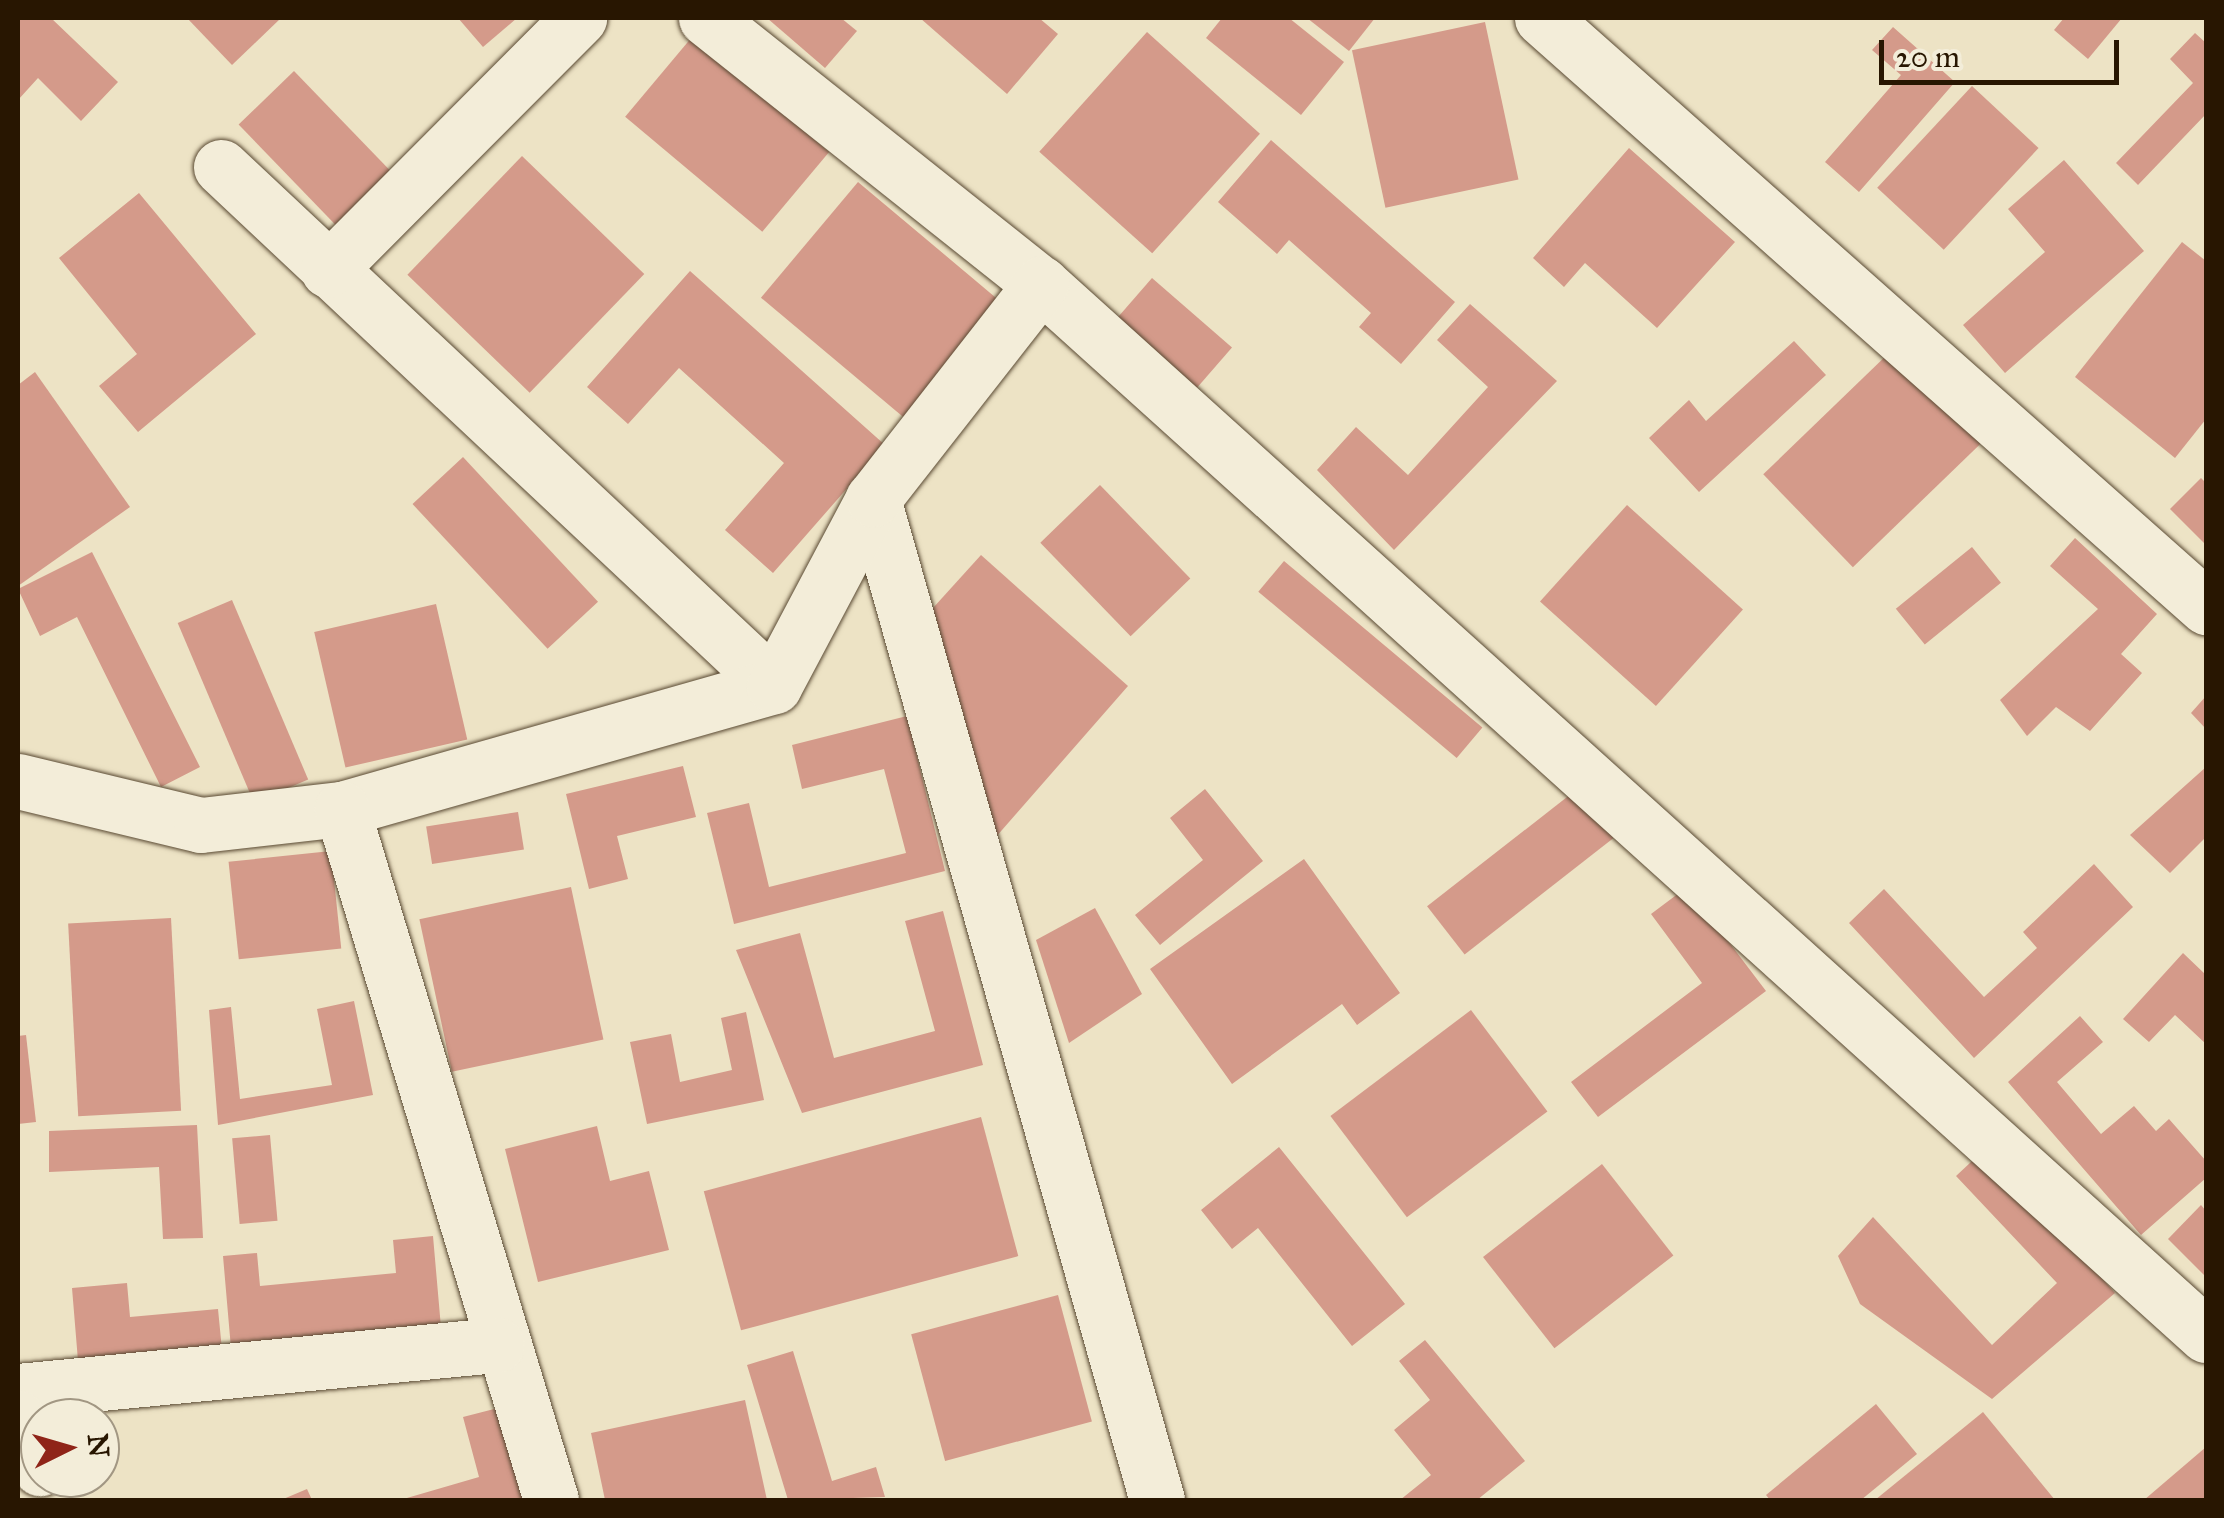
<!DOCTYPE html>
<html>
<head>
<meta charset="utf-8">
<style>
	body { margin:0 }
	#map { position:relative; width:2224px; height:1518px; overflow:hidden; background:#ede3c5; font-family:"IM FELL Great Primer",serif }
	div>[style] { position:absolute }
	.building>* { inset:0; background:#d49a8a; transform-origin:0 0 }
	.roads { filter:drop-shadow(0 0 2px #594932) drop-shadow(0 0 2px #594932) }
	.street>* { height:55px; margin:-27.5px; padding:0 27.5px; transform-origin:27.5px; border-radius:27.5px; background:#f3edd9 }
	span { translate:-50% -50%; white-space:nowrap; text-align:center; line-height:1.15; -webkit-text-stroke:8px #f3edd9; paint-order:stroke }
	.frame { position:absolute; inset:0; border:20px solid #281601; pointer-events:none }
	.north { position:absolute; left:20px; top:1398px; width:100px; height:100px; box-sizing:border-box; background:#f3edd9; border:2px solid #a29783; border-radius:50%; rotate:85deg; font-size:28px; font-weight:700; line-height:40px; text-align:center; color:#281601 }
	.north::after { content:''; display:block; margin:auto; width:35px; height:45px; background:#8f2418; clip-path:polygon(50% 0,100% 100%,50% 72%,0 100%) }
	.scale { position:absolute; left:1879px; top:40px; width:240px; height:45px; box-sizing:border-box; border:5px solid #281601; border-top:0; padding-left:12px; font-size:30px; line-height:35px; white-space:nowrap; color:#281601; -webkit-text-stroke:8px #f3edd9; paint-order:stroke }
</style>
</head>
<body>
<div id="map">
	<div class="building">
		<div style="clip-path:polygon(18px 18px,51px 18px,118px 82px,81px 121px,38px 78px,18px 100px)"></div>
		<div style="clip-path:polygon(187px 18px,281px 18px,232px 65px)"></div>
		<div style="clip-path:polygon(458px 18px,517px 18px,483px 47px)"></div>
		<div style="clip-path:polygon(767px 18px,841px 18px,857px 31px,825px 68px)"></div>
		<div style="clip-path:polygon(920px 18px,1039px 18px,1058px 34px,1007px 94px)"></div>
		<div style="clip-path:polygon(1222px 18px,1289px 18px,1344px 62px,1301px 115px,1206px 38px)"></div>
		<div style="clip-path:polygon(1307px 18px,1375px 18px,1349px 51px)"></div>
		<div style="clip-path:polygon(2064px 18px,2122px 18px,2088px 59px,2054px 30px)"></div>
		<div style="left:1485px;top:22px;width:161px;height:136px;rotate:78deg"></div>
		<div style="clip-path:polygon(1893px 27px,1955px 82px,1859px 192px,1825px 162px,1901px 75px,1872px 50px)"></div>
		<div style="left:1147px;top:32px;width:152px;height:161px;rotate:42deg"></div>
		<div style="clip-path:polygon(2195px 33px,2206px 43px,2206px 114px,2138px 185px,2116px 163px,2193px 83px,2170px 59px)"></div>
		<div style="left:692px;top:37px;width:179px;height:104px;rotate:40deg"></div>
		<div style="left:294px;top:71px;width:164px;height:77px;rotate:46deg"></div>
		<div style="left:1972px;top:86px;width:91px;height:139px;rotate:43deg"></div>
		<div style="clip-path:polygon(1271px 140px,1455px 302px,1401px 364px,1359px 327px,1371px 313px,1289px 240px,1277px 254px,1218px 202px)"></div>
		<div style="clip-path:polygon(1629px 148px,1735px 242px,1657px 328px,1585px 263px,1564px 287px,1533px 258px)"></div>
		<div style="left:522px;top:156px;width:170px;height:165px;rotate:44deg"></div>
		<div style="clip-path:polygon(2064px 160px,2144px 251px,2005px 373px,1963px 325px,2045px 252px,2008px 209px)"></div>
		<div style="left:858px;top:182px;width:199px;height:151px;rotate:40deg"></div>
		<div style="clip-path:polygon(139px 193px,256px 334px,138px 432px,99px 386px,137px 354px,59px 258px)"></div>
		<div style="clip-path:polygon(2182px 242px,2206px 261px,2206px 419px,2175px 458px,2075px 377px)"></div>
		<div style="clip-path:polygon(690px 271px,885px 445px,773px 573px,725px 530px,784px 463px,679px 368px,628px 424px,587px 387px)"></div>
		<div style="left:1152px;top:278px;width:106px;height:55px;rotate:41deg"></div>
		<div style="clip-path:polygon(1470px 304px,1557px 381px,1394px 550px,1317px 470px,1356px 427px,1408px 475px,1488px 387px,1437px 340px)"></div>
		<div style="clip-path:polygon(1794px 341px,1826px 375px,1699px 492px,1649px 438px,1689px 400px,1706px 421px)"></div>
		<div style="left:1892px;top:350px;width:129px;height:179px;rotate:46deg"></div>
		<div style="clip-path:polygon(35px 372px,130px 507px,18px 586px,18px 385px)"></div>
		<div style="left:463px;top:457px;width:198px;height:69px;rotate:47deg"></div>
		<div style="clip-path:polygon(2201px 478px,2206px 483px,2206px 545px,2170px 509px)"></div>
		<div style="left:1100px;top:485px;width:130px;height:83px;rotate:46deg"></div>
		<div style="left:1627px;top:505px;width:156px;height:130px;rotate:42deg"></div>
		<div style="clip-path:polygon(2075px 538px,2157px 614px,2121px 654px,2142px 673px,2090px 731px,2056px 707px,2027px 736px,2000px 700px,2098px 609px,2050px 566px)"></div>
		<div style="left:1972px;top:547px;width:46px;height:98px;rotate:51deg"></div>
		<div style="clip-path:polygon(92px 552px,200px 767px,161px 787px,77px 617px,40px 636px,18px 589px)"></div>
		<div style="clip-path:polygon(981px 555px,1128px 686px,995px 838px,923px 619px)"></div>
		<div style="left:1284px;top:561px;width:259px;height:40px;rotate:40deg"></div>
		<div style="left:232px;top:600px;width:195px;height:59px;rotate:67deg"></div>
		<div style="left:436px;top:604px;width:139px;height:125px;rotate:77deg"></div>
		<div style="clip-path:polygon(2206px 696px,2206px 729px,2191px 713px)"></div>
		<div style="clip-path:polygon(907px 716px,945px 871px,734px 924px,707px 813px,749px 803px,769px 887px,906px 853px,884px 769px,802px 789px,792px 745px)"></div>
		<div style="clip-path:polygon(683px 766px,696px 817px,617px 836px,628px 879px,589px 889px,566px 794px)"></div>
		<div style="clip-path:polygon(2206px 767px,2206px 837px,2170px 873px,2130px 835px)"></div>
		<div style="clip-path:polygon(1205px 789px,1263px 861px,1160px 945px,1135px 915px,1203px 860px,1170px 818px)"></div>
		<div style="left:1576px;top:790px;width:61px;height:189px;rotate:52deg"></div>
		<div style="left:518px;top:812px;width:38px;height:93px;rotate:81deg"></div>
		<div style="left:331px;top:851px;width:98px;height:103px;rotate:84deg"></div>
		<div style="clip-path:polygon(1304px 859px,1400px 993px,1357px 1025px,1342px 1004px,1232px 1084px,1150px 969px)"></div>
		<div style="clip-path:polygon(2094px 864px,2133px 907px,1974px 1058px,1849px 923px,1884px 889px,1984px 997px,2037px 948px,2023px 932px)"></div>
		<div style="left:571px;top:887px;width:156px;height:155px;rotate:78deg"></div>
		<div style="clip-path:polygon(1687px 887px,1766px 991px,1598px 1117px,1571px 1082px,1702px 983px,1651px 914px)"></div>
		<div style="clip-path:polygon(1095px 908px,1142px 994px,1069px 1043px,1036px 940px)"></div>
		<div style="clip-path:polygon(943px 911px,983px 1065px,802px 1113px,736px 950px,800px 933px,834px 1058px,935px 1031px,905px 921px)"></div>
		<div style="left:171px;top:918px;width:193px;height:103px;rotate:87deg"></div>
		<div style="clip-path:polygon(2183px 953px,2206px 975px,2206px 1044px,2175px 1015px,2149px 1042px,2123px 1019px)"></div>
		<div style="clip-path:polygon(354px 1001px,373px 1095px,218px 1125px,209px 1010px,231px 1007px,240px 1099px,332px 1085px,317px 1009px)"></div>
		<div style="left:1471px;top:1010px;width:127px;height:176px;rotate:53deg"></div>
		<div style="clip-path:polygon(746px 1012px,764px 1100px,647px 1124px,630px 1042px,671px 1034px,680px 1082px,732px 1070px,721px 1018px)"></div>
		<div style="clip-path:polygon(2080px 1016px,2103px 1042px,2057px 1082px,2101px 1134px,2134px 1106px,2156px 1131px,2169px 1119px,2206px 1161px,2206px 1178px,2141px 1235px,2008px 1082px)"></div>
		<div style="clip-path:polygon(26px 1035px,36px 1122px,18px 1124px,18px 1036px)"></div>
		<div style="left:981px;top:1117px;width:144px;height:287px;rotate:75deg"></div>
		<div style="clip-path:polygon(197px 1125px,203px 1238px,163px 1239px,159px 1167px,49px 1172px,49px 1131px)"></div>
		<div style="clip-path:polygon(597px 1126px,610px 1181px,649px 1171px,669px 1250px,538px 1282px,505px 1149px)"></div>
		<div style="left:270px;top:1135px;width:86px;height:38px;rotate:85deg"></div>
		<div style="clip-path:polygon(1279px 1147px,1405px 1304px,1352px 1346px,1258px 1228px,1232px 1249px,1201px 1210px)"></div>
		<div style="clip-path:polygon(1986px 1148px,2115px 1293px,1992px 1399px,1860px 1304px,1838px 1256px,1873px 1217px,1992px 1345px,2057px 1283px,1956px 1176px)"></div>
		<div style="left:1602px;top:1164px;width:116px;height:151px;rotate:52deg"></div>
		<div style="clip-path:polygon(2201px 1205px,2206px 1211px,2206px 1277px,2168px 1239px)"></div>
		<div style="clip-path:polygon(433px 1236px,442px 1339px,232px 1360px,223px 1256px,257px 1253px,260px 1286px,396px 1273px,393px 1240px)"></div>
		<div style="clip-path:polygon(127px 1283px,130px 1317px,218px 1309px,223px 1360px,79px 1373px,72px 1288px)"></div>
		<div style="left:1058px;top:1295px;width:131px;height:152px;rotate:75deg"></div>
		<div style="clip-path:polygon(1425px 1340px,1525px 1461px,1477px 1500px,1400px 1500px,1431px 1475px,1394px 1430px,1430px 1400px,1399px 1361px)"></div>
		<div style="clip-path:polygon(793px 1351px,832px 1481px,876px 1467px,885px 1497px,788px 1500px,747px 1365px)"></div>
		<div style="clip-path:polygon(745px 1400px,767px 1500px,605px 1500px,591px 1433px)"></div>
		<div style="clip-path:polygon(1876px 1404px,1917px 1454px,1861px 1500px,1770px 1500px,1766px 1495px)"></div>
		<div style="clip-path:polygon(498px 1408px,525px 1500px,400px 1500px,479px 1477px,463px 1417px)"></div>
		<div style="clip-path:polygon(1983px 1412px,2055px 1500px,1875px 1500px)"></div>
		<div style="clip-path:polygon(2206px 1447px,2206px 1500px,2144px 1500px)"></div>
		<div style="clip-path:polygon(307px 1489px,312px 1500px,281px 1500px)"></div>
	</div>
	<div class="roads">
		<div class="street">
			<div style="left:706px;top:18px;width:428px;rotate:38.5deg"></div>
			<div style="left:1041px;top:284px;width:1569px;rotate:42.06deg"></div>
			<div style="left:1542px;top:18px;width:888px;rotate:41.57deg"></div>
			<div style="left:221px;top:167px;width:758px;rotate:43.18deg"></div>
			<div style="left:328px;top:270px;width:356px;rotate:-45.1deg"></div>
			<div style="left:873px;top:499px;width:1041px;rotate:74.16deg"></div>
			<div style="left:18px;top:781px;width:188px;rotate:13.5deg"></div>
			<div style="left:201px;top:825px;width:142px;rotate:-6.5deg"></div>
			<div style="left:342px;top:809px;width:449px;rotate:-15.9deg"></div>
			<div style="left:774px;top:686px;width:212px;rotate:-62.1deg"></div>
			<div style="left:873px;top:499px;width:273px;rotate:-52deg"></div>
			<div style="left:342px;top:809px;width:722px;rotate:73.17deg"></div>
			<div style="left:18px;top:1391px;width:481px;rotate:-5.5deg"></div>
			<div style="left:18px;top:1418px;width:55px;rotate:66.3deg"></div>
		</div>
	</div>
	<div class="frame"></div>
	<div class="north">N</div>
	<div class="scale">20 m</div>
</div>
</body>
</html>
